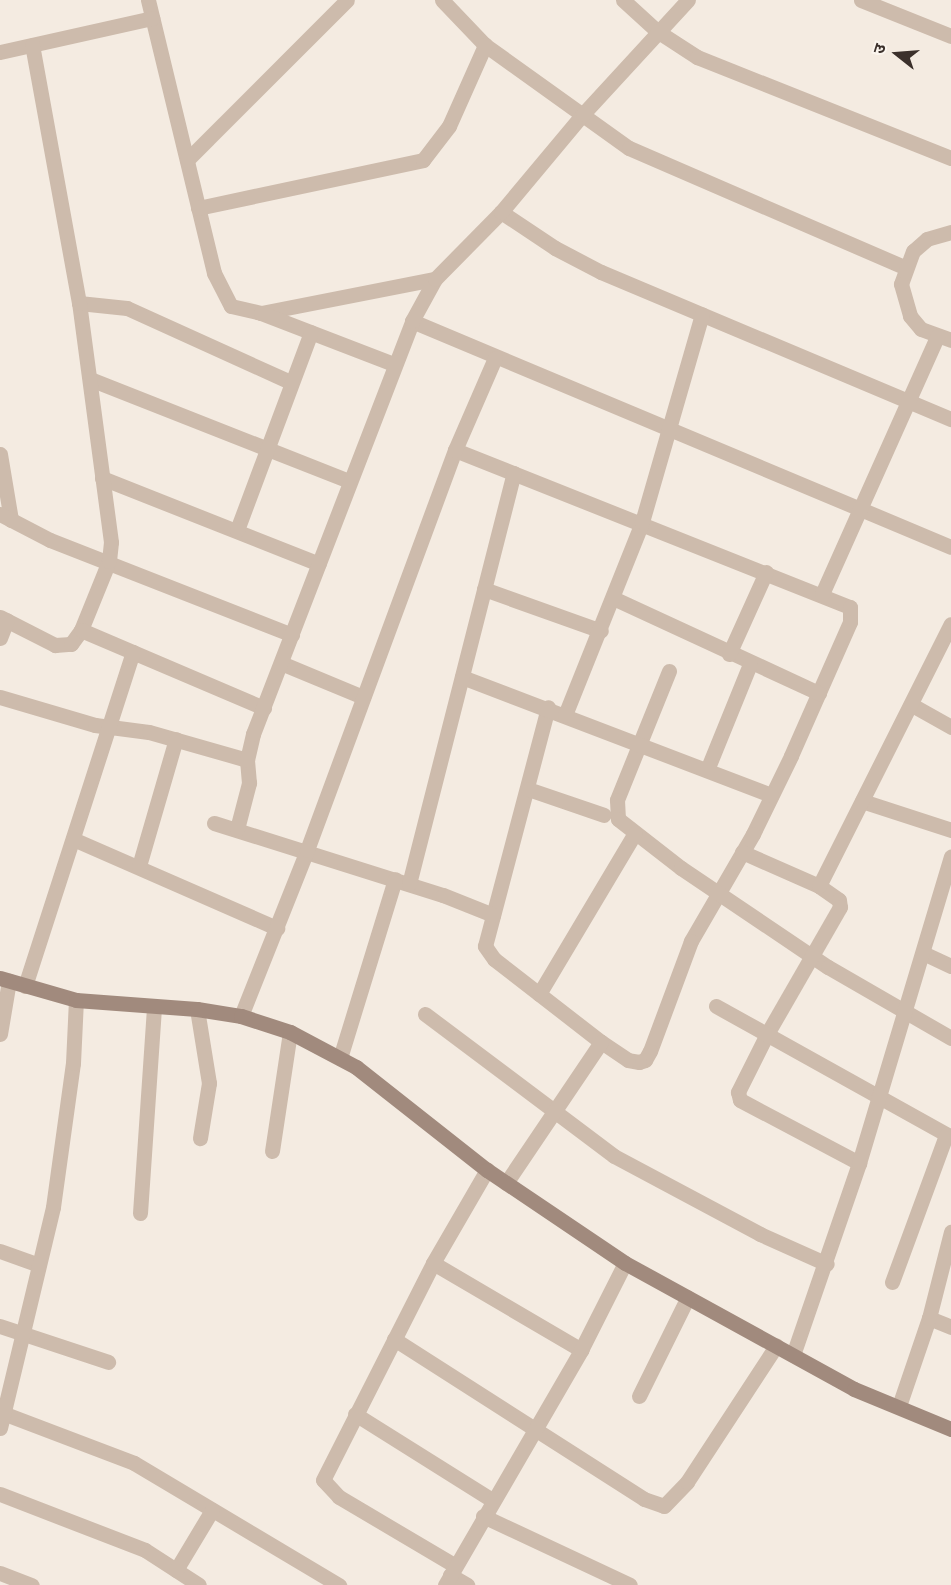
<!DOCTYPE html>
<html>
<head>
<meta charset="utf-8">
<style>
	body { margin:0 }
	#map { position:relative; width:951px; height:1585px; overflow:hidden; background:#f4ebe1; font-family:Karla,"Noto Sans Devanagari",sans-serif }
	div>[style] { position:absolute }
	.minor>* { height:15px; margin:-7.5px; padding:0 7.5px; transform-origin:7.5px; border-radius:7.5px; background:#cdbbac }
	.secondary>* { height:15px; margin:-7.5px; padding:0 7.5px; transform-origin:7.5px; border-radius:7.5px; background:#a18a7d }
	span { translate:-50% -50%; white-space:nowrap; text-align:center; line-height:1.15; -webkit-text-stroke:4.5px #fbf5ee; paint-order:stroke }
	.north { position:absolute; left:867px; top:24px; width:60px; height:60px; -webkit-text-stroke:4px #fbf5ee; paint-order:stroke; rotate:287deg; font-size:16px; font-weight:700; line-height:24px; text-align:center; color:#3b302b }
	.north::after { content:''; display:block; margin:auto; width:21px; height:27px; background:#3b302b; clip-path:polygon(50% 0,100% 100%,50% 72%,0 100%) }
</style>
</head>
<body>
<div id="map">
	<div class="minor">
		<div style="left:148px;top:0;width:281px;rotate:76.4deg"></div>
		<div style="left:214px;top:273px;width:37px;rotate:63deg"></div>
		<div style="left:231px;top:306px;width:31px;rotate:13deg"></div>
		<div style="left:261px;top:313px;width:177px;rotate:-11.1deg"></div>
		<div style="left:442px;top:0;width:62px;rotate:46.3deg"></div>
		<div style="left:485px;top:45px;width:177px;rotate:35.6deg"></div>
		<div style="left:629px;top:148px;width:300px;rotate:23.4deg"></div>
		<div style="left:623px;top:0;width:46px;rotate:42.4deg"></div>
		<div style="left:657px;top:31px;width:48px;rotate:33deg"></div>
		<div style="left:697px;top:57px;width:273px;rotate:21.7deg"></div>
		<div style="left:861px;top:0;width:97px;rotate:21.8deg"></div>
		<div style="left:0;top:52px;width:156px;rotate:-12.6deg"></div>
		<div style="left:187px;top:160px;width:226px;rotate:-45deg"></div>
		<div style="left:198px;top:208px;width:230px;rotate:-12deg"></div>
		<div style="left:423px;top:160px;width:43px;rotate:-52.6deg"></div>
		<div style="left:449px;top:126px;width:89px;rotate:-66deg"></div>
		<div style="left:501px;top:212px;width:65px;rotate:33.7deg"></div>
		<div style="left:555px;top:248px;width:52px;rotate:27.6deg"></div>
		<div style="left:601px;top:272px;width:380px;rotate:22.8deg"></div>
		<div style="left:951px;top:232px;width:25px;rotate:164deg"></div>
		<div style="left:927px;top:239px;width:18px;rotate:139deg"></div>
		<div style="left:913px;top:251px;width:35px;rotate:110deg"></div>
		<div style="left:901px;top:284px;width:33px;rotate:74deg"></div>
		<div style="left:910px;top:316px;width:17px;rotate:50deg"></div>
		<div style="left:921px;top:329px;width:32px;rotate:20deg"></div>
		<div style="left:79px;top:303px;width:48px;rotate:5.9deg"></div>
		<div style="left:127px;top:308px;width:179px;rotate:24.4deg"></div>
		<div style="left:261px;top:313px;width:142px;rotate:21.1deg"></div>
		<div style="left:412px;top:321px;width:584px;rotate:22.75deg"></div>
		<div style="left:90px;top:379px;width:278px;rotate:21.5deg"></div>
		<div style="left:455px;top:450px;width:425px;rotate:21.7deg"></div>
		<div style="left:850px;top:607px;width:15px;rotate:90deg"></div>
		<div style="left:850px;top:622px;width:146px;rotate:113.8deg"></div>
		<div style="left:791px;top:756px;width:87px;rotate:116deg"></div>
		<div style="left:753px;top:834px;width:124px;rotate:120.1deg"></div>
		<div style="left:691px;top:941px;width:117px;rotate:110.4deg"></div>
		<div style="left:650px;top:1051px;width:10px;rotate:119deg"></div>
		<div style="left:645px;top:1060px;width:6px;rotate:162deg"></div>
		<div style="left:639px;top:1062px;width:11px;rotate:-170deg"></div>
		<div style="left:628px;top:1060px;width:32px;rotate:-146deg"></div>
		<div style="left:601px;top:1042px;width:135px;rotate:-142.2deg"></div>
		<div style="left:494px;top:959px;width:16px;rotate:-125deg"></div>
		<div style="left:485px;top:946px;width:247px;rotate:-75.2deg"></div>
		<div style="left:0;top:454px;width:67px;rotate:80.5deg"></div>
		<div style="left:102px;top:478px;width:233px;rotate:21.6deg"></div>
		<div style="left:0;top:514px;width:56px;rotate:27.5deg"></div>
		<div style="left:50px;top:540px;width:260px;rotate:21.4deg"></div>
		<div style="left:237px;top:530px;width:211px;rotate:-69.5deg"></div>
		<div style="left:484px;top:589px;width:124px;rotate:19.7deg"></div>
		<div style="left:822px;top:594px;width:282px;rotate:-65.9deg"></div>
		<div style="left:613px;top:598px;width:227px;rotate:24.8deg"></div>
		<div style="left:0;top:617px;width:62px;rotate:27deg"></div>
		<div style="left:55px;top:645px;width:16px;rotate:-4deg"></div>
		<div style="left:71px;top:644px;width:17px;rotate:-54deg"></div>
		<div style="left:81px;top:630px;width:74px;rotate:-67.9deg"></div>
		<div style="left:109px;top:561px;width:19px;rotate:-84deg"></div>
		<div style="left:111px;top:542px;width:241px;rotate:-97.6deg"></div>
		<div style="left:79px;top:303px;width:262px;rotate:-100.3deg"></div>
		<div style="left:81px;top:630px;width:199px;rotate:23.1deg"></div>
		<div style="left:0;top:638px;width:19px;rotate:-69deg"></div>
		<div style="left:729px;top:654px;width:90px;rotate:-65.7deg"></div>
		<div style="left:281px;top:663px;width:89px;rotate:22.5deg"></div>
		<div style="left:669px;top:671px;width:139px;rotate:112deg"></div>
		<div style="left:617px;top:800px;width:19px;rotate:87deg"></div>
		<div style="left:618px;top:819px;width:80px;rotate:37.9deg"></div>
		<div style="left:681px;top:868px;width:177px;rotate:34deg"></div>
		<div style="left:828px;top:967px;width:142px;rotate:30deg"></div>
		<div style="left:462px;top:677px;width:331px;rotate:20.9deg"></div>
		<div style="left:0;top:697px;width:99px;rotate:16.4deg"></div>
		<div style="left:95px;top:725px;width:54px;rotate:7.4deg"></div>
		<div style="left:149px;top:732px;width:102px;rotate:15.9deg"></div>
		<div style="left:912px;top:705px;width:45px;rotate:29.4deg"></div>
		<div style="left:565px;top:715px;width:208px;rotate:-68.2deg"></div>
		<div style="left:642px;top:522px;width:216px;rotate:-73.9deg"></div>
		<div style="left:707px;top:770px;width:114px;rotate:-67.9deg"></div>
		<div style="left:528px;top:789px;width:80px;rotate:18.9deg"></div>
		<div style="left:862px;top:801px;width:94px;rotate:18deg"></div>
		<div style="left:214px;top:823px;width:240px;rotate:17.5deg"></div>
		<div style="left:443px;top:895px;width:54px;rotate:21.8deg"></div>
		<div style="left:237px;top:829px;width:48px;rotate:-75.4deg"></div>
		<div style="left:249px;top:783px;width:23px;rotate:-95deg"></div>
		<div style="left:247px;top:760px;width:27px;rotate:-77deg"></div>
		<div style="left:253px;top:734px;width:443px;rotate:-68.9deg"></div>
		<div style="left:412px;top:321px;width:48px;rotate:-61.3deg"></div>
		<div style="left:435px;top:279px;width:94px;rotate:-45.4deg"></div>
		<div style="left:501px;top:212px;width:128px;rotate:-50.1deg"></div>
		<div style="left:583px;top:114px;width:155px;rotate:-47.4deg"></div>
		<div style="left:73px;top:839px;width:223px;rotate:23.6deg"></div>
		<div style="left:742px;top:852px;width:84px;rotate:23.8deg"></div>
		<div style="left:819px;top:886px;width:24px;rotate:35deg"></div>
		<div style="left:839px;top:900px;width:7px;rotate:82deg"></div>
		<div style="left:840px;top:907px;width:146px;rotate:119.9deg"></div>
		<div style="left:767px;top:1034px;width:65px;rotate:116.6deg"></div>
		<div style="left:738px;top:1092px;width:8px;rotate:76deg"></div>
		<div style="left:740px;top:1100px;width:135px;rotate:27.9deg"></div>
		<div style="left:139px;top:866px;width:132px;rotate:-73.8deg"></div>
		<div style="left:409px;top:884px;width:424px;rotate:-75.7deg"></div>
		<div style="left:819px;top:886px;width:293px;rotate:-63.3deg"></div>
		<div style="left:923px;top:953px;width:31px;rotate:25deg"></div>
		<div style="left:25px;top:986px;width:351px;rotate:-72.1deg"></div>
		<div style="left:539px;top:994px;width:187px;rotate:-59.2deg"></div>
		<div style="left:716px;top:1006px;width:269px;rotate:29.1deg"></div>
		<div style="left:197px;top:1009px;width:75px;rotate:80.8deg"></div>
		<div style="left:209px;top:1083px;width:56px;rotate:99.3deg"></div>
		<div style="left:425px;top:1014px;width:236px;rotate:36.9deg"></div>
		<div style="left:614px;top:1156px;width:166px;rotate:28.1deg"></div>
		<div style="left:760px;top:1234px;width:73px;rotate:24.1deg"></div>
		<div style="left:241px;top:1016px;width:179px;rotate:-68.3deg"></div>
		<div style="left:307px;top:850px;width:427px;rotate:-69.7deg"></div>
		<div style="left:455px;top:450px;width:100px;rotate:-66.5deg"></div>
		<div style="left:0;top:1034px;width:54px;rotate:-80.4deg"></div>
		<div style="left:340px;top:1058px;width:187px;rotate:-72.9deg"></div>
		<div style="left:272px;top:1151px;width:120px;rotate:-81.4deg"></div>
		<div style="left:506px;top:1183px;width:170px;rotate:-56deg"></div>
		<div style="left:140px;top:1213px;width:207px;rotate:-86.1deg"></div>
		<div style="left:0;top:1251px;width:41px;rotate:19.7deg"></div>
		<div style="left:433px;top:1263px;width:172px;rotate:30.4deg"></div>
		<div style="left:892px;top:1282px;width:157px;rotate:-69.8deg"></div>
		<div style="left:929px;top:1318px;width:24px;rotate:22deg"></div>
		<div style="left:0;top:1326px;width:114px;rotate:18.4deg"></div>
		<div style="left:394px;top:1339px;width:297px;rotate:32.6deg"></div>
		<div style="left:644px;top:1499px;width:21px;rotate:19deg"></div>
		<div style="left:664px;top:1506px;width:33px;rotate:-46deg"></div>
		<div style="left:687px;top:1482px;width:163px;rotate:-56.8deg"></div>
		<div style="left:793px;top:1355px;width:203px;rotate:-71deg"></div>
		<div style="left:859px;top:1163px;width:320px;rotate:-73.3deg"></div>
		<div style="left:639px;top:1396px;width:110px;rotate:-63.7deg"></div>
		<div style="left:899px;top:1406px;width:93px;rotate:-71.2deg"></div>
		<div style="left:929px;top:1318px;width:89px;rotate:-75.7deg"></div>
		<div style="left:0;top:1412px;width:143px;rotate:20.8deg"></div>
		<div style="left:134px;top:1463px;width:239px;rotate:30.8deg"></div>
		<div style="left:355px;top:1414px;width:162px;rotate:32.1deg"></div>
		<div style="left:0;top:1428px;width:227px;rotate:-76.5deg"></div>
		<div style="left:53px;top:1207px;width:145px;rotate:-82.1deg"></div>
		<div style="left:73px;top:1063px;width:63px;rotate:-87.3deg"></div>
		<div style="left:0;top:1494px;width:155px;rotate:21.1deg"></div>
		<div style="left:145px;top:1550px;width:64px;rotate:32.9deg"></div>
		<div style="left:483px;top:1516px;width:162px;rotate:25.1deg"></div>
		<div style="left:454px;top:1565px;width:134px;rotate:-149.4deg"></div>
		<div style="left:339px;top:1497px;width:23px;rotate:-133deg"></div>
		<div style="left:323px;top:1480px;width:243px;rotate:-63.1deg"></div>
		<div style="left:433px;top:1263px;width:108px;rotate:-59.9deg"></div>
		<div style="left:176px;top:1570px;width:70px;rotate:-59deg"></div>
		<div style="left:0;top:1573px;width:34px;rotate:21deg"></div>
		<div style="left:450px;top:1575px;width:20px;rotate:30deg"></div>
		<div style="left:445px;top:1585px;width:272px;rotate:-59.9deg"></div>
		<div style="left:581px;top:1350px;width:97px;rotate:-63.2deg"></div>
	</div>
	<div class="secondary">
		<div style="left:0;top:978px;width:79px;rotate:16.1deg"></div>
		<div style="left:76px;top:1000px;width:121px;rotate:4.3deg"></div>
		<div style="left:197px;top:1009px;width:45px;rotate:9deg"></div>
		<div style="left:241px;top:1016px;width:52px;rotate:18.1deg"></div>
		<div style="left:290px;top:1032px;width:75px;rotate:27.9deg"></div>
		<div style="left:356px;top:1067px;width:167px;rotate:38.2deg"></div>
		<div style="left:487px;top:1170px;width:166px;rotate:34deg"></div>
		<div style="left:625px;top:1263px;width:261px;rotate:28.8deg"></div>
		<div style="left:854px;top:1389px;width:105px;rotate:22.4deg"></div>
	</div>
	<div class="north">उ</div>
</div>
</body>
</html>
